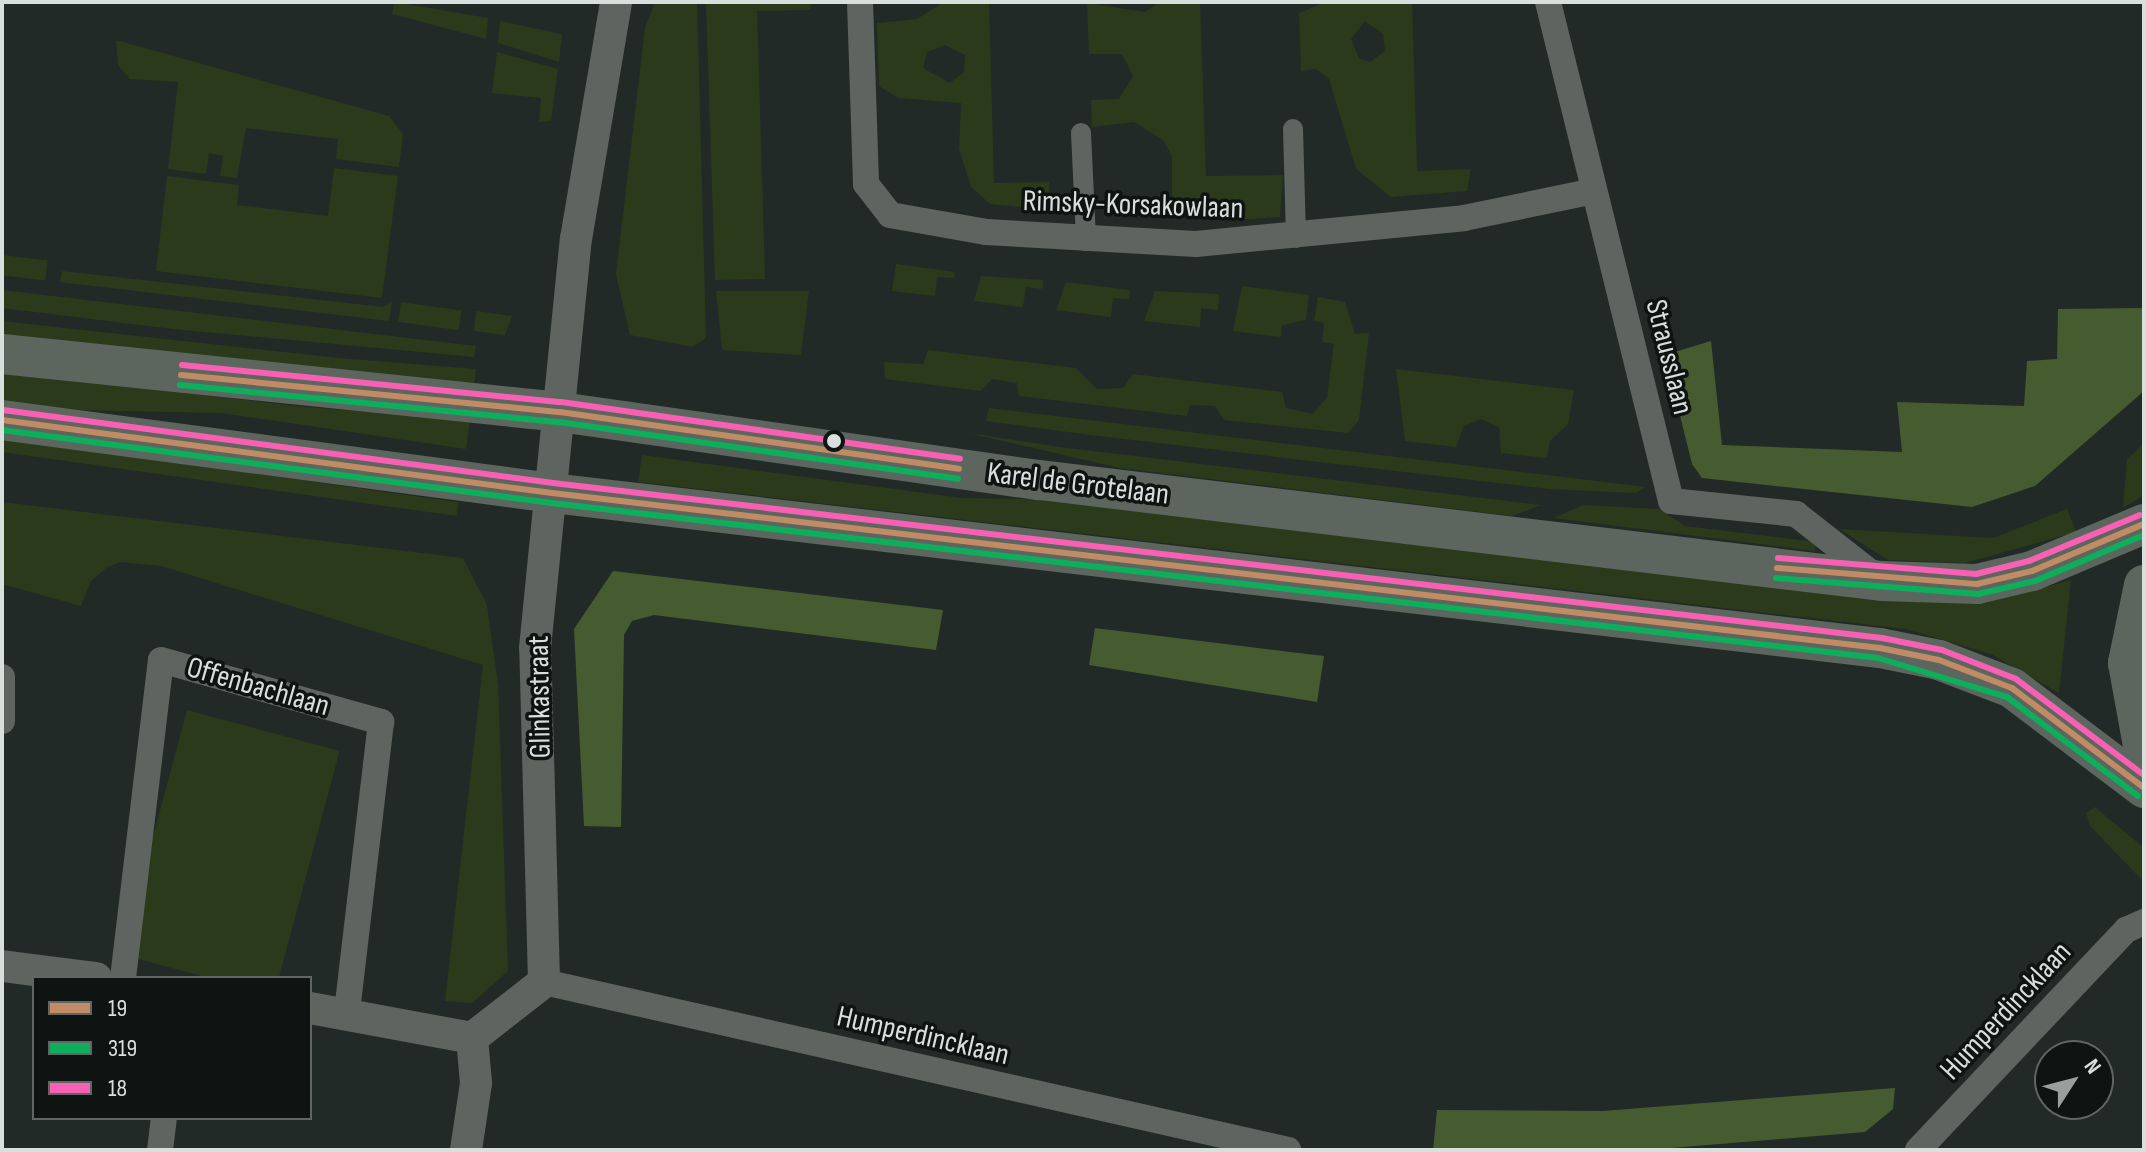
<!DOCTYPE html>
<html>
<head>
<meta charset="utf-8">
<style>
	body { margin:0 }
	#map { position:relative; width:2146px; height:1152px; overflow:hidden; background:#222a28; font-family:"Sofia Sans Condensed",sans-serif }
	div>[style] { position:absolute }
	.green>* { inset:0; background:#2b3a1a; transform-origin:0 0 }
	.forest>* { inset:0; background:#465b30 }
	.pedestrian>* { height:20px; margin:-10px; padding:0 10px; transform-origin:10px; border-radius:10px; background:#5e6560 }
	.minor>* { height:26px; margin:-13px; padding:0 13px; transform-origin:13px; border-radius:13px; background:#5e6560 }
	.tertiary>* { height:32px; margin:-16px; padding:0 16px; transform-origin:16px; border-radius:16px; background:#5e6560 }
	.primary>* { height:40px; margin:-20px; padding:0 20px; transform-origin:20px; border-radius:20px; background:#5c665f }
	.bus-1>* { height:6px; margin:-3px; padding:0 3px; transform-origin:3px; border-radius:3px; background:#c18c65 }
	.bus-2>* { height:6px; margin:-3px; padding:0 3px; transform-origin:3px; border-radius:3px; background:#0daf5c }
	.bus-3>* { height:6px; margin:-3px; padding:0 3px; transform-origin:3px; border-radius:3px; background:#f860b3 }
	.dots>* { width:22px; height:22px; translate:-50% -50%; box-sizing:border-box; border:4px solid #0e1412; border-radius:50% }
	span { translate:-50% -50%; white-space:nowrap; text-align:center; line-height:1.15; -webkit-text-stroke:7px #0e1412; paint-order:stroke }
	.street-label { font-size:30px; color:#d8e0de }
	.frame { position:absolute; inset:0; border:4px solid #d8e0de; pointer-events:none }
	.legend { position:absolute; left:32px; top:976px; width:280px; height:144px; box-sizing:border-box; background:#0e1412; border:2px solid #5f6664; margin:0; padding:10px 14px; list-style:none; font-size:24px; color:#d8e0de }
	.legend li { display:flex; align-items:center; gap:16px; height:40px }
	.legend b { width:40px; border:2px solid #5f6664 }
	.north { position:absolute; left:2034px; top:1040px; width:80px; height:80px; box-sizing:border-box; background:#0e1412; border:2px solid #5f6664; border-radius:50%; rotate:54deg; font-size:22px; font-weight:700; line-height:32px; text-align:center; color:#d8e0de }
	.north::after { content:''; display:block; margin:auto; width:28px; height:36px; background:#98a09e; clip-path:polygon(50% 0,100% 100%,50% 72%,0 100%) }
</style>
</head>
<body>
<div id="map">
	<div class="green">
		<div style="clip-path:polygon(395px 2px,488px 18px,486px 39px,392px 14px)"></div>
		<div style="clip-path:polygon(655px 2px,697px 2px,706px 338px,693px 347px,630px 335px,616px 274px,645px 28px)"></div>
		<div style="clip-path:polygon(706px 2px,810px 2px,811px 10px,757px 11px,765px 279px,715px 280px)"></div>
		<div style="clip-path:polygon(evenodd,944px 2px,1032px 2px,989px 4px,994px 183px,1049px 182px,1050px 210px,990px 204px,971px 187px,959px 149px,961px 103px,898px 98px,879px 86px,877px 23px,917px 19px,944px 2px,945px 45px,965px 55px,964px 72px,950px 83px,923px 68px,927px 52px,945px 45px)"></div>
		<div style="clip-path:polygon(1159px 2px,1200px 2px,1206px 176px,1283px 175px,1280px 217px,1223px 221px,1221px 209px,1183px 209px,1172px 195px,1172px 156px,1163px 140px,1134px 122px,1092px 127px,1091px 100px,1119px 99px,1133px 76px,1122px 54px,1089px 54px,1087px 3px,1145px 12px)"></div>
		<div style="clip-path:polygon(evenodd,1326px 2px,1412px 2px,1417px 171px,1471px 169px,1467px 191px,1391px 197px,1356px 169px,1329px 79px,1316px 69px,1301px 71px,1299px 13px,1326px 2px,1365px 21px,1383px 34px,1385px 51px,1370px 62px,1359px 58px,1351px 39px,1365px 21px)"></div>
		<div style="clip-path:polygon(500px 21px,562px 34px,559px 62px,498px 43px)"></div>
		<div style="clip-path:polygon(116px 40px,389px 116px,403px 134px,399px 167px,336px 159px,338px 139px,246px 128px,237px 178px,220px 176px,223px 156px,209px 153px,206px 174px,168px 169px,178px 82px,130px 79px,118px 65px)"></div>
		<div style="clip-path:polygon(497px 52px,558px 69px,551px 121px,539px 122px,541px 98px,492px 93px)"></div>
		<div style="clip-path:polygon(334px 168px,398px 176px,382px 298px,156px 271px,167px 176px,239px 185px,237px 205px,328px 216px)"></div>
		<div style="left:2px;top:255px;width:46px;height:20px;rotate:7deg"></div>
		<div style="clip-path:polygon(896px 264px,955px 272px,954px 278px,937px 277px,935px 296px,892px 291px)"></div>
		<div style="clip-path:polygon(62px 271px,383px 307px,392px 301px,389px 321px,60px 282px)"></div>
		<div style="clip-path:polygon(981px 276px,1043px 280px,1042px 289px,1026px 287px,1023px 307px,974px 301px)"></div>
		<div style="clip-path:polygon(1066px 282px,1130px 290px,1129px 299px,1113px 298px,1111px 317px,1056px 310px)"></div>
		<div style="clip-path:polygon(1242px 286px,1309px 295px,1306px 320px,1282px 325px,1281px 337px,1233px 331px)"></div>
		<div style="clip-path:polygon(2px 290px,476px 346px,474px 357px,173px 329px,2px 308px)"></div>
		<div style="clip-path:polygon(716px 291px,809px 291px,801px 355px,722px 350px)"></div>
		<div style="clip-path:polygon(1155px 291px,1219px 294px,1218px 310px,1201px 308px,1200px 327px,1144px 321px)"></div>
		<div style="clip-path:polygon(1318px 297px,1345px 302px,1355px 334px,1369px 333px,1359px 420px,1348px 433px,1224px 420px,1215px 406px,1190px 405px,1187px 416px,1019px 396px,1017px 383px,992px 379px,981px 391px,885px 379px,884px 362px,923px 364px,928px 350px,1076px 368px,1097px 389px,1123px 388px,1133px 374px,1282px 392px,1286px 408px,1313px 414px,1327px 397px,1334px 344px,1322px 342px,1324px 323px,1314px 321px)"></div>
		<div style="left:401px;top:302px;width:61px;height:20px;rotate:8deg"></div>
		<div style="clip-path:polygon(476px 311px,512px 316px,505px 335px,474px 331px)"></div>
		<div style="clip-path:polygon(2px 321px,339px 358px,476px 369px,474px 384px,2px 335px)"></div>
		<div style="clip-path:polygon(1396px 369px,1574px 390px,1568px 424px,1550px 441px,1547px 458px,1501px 453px,1499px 427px,1481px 419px,1464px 426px,1456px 447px,1405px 441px)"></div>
		<div style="clip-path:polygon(2px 371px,305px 407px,470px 419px,466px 449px,221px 413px,77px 410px,2px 401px)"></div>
		<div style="clip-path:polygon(989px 408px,1646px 487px,1635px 493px,1550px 489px,1090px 435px,986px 421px)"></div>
		<div style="clip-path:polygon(968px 433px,1060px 447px,1541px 505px,1512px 516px,1120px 468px)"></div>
		<div style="left:2px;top:438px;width:461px;height:14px;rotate:8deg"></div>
		<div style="clip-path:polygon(2144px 444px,2144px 495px,2123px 508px,2127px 459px)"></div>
		<div style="clip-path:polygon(642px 455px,962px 498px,1067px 500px,2035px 590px,2071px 580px,2059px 693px,1991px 654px,1906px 629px,638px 482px)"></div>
		<div style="clip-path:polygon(2px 502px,463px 558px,487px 605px,498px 684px,508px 971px,472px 1003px,445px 1001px,483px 665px,161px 566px,120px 562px,106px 568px,91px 581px,81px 606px,2px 584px)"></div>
		<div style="clip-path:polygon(1584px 505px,1659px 509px,1685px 526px,1816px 542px,1815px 551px,1553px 518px)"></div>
		<div style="clip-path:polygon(2067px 509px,2076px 532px,1965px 563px,1888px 560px,1839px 529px,1993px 538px)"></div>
		<div style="left:187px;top:710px;width:158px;height:253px;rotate:15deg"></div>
		<div style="clip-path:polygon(2095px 807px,2144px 848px,2144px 882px,2090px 826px,2086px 813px)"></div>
	</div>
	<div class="forest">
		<div style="clip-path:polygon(2144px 308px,2144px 391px,2035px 486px,1972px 507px,1702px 478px,1692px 464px,1665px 355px,1711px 341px,1722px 445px,1902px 452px,1897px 402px,2024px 406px,2027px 361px,2057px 359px,2058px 309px)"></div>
		<div style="clip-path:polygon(613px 571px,943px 610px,936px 650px,654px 615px,632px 621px,624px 635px,621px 827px,584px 826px,574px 629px)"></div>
		<div style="clip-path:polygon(1095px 628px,1324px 656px,1317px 702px,1089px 665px)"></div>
		<div style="clip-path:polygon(1895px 1088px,1893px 1109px,1865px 1132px,1647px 1150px,1433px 1150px,1437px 1110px,1603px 1111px)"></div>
	</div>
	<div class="pedestrian">
		<div style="left:1293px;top:129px;width:109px;rotate:88.4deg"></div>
		<div style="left:1081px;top:133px;width:108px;rotate:87.3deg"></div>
	</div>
	<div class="minor">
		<div style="left:860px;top:2px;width:182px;rotate:88.1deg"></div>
		<div style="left:866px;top:184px;width:39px;rotate:52deg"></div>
		<div style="left:890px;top:215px;width:97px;rotate:10deg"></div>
		<div style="left:986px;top:232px;width:210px;rotate:3.3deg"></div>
		<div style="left:1196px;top:244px;width:269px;rotate:-5.5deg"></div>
		<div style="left:1464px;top:218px;width:133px;rotate:-11.7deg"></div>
		<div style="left:1548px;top:2px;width:514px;rotate:76.15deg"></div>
		<div style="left:1671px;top:501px;width:126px;rotate:5.9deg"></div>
		<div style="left:1796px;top:514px;width:105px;rotate:38.1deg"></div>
		<div style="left:2px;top:677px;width:44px;rotate:90deg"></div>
		<div style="left:123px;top:978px;width:320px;rotate:-83.2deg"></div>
		<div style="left:161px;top:660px;width:229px;rotate:15.7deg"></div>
		<div style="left:381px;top:722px;width:293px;rotate:96.7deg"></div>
		<div style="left:544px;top:982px;width:763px;rotate:12.72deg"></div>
		<div style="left:160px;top:1150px;width:32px;rotate:-83deg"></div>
		<div style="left:1918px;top:1150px;width:303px;rotate:-46.6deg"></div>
		<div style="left:2126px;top:930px;width:20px;rotate:-24deg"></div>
	</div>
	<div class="tertiary">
		<div style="left:2px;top:966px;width:95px;rotate:7.3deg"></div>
		<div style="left:310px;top:1008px;width:165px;rotate:10.5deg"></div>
		<div style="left:472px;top:1038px;width:91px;rotate:-37.9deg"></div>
		<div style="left:544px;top:982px;width:334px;rotate:-91.5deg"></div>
		<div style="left:535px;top:648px;width:411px;rotate:-84.3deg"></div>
		<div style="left:576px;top:239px;width:240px;rotate:-80.4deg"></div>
		<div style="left:466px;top:1150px;width:68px;rotate:-81.5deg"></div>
		<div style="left:476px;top:1083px;width:45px;rotate:-95.1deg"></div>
	</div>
	<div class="primary">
		<div style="left:2px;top:354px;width:561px;rotate:5.93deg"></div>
		<div style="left:560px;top:412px;width:485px;rotate:8.1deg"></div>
		<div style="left:1040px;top:480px;width:848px;rotate:6.84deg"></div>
		<div style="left:1882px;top:581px;width:95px;rotate:1.8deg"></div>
		<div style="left:1977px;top:584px;width:57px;rotate:-13.3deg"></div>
		<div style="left:2032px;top:571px;width:121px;rotate:-22.8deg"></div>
		<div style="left:2px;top:420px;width:555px;rotate:7.56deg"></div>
		<div style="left:552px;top:493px;width:1337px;rotate:6.66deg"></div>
		<div style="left:1880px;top:648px;width:60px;rotate:11.5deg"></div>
		<div style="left:1939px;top:660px;width:78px;rotate:21deg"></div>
		<div style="left:2012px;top:688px;width:166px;rotate:37.1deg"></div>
		<div style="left:2144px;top:585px;width:80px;rotate:101.6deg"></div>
		<div style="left:2128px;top:663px;width:89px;rotate:79.7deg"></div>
	</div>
	<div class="bus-1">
		<div style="left:181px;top:375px;width:381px;rotate:5.6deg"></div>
		<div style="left:560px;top:412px;width:403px;rotate:8.1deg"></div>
		<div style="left:2px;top:420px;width:555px;rotate:7.56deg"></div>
		<div style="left:552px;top:493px;width:1337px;rotate:6.66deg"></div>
		<div style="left:1880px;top:648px;width:60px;rotate:11.5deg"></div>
		<div style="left:1939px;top:660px;width:78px;rotate:21deg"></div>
		<div style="left:2012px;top:688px;width:166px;rotate:37.1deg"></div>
		<div style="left:1777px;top:568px;width:201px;rotate:4.6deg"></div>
		<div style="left:1977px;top:584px;width:57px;rotate:-13.3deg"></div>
		<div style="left:2032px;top:571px;width:121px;rotate:-22.8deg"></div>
	</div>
	<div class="bus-2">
		<div style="left:180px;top:385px;width:381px;rotate:5.6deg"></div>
		<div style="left:559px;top:422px;width:403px;rotate:8.1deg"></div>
		<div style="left:2px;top:430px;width:554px;rotate:7.57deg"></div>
		<div style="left:551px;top:503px;width:1336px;rotate:6.66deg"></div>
		<div style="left:1878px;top:658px;width:135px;rotate:16.8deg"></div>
		<div style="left:2007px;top:697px;width:164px;rotate:37.1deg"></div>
		<div style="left:1776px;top:578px;width:203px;rotate:4.5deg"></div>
		<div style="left:1978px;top:594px;width:58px;rotate:-12.8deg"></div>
		<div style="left:2035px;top:581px;width:118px;rotate:-22.9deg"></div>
	</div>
	<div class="bus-3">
		<div style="left:182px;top:365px;width:381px;rotate:5.6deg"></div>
		<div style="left:561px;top:402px;width:403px;rotate:8.1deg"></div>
		<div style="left:3px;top:410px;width:555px;rotate:7.56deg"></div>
		<div style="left:553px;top:483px;width:1338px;rotate:6.65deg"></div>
		<div style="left:1882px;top:638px;width:61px;rotate:11.3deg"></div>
		<div style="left:1942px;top:650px;width:79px;rotate:21.4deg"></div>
		<div style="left:2016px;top:679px;width:160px;rotate:36.9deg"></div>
		<div style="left:1778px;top:558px;width:199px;rotate:4.6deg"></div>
		<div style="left:1976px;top:574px;width:55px;rotate:-13.8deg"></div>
		<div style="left:2029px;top:561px;width:120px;rotate:-22.5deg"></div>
	</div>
	<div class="dots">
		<div style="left:834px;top:441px;background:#d8e0de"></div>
	</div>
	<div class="street-label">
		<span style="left:1133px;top:205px;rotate:2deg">Rimsky-Korsakowlaan</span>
		<span style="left:1669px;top:357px;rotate:76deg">Strausslaan</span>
		<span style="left:1078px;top:484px;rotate:7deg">Karel de Grotelaan</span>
		<span style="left:258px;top:687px;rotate:16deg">Offenbachlaan</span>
		<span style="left:540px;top:697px;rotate:-91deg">Glinkastraat</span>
		<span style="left:2006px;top:1011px;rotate:-47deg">Humperdincklaan</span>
		<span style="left:923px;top:1036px;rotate:13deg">Humperdincklaan</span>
	</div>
	<div class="frame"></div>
	<ul class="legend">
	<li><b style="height:10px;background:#c18c65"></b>19</li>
	<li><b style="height:10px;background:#0daf5c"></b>319</li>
	<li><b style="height:10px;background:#f860b3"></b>18</li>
	</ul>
	<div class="north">N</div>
</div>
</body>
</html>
